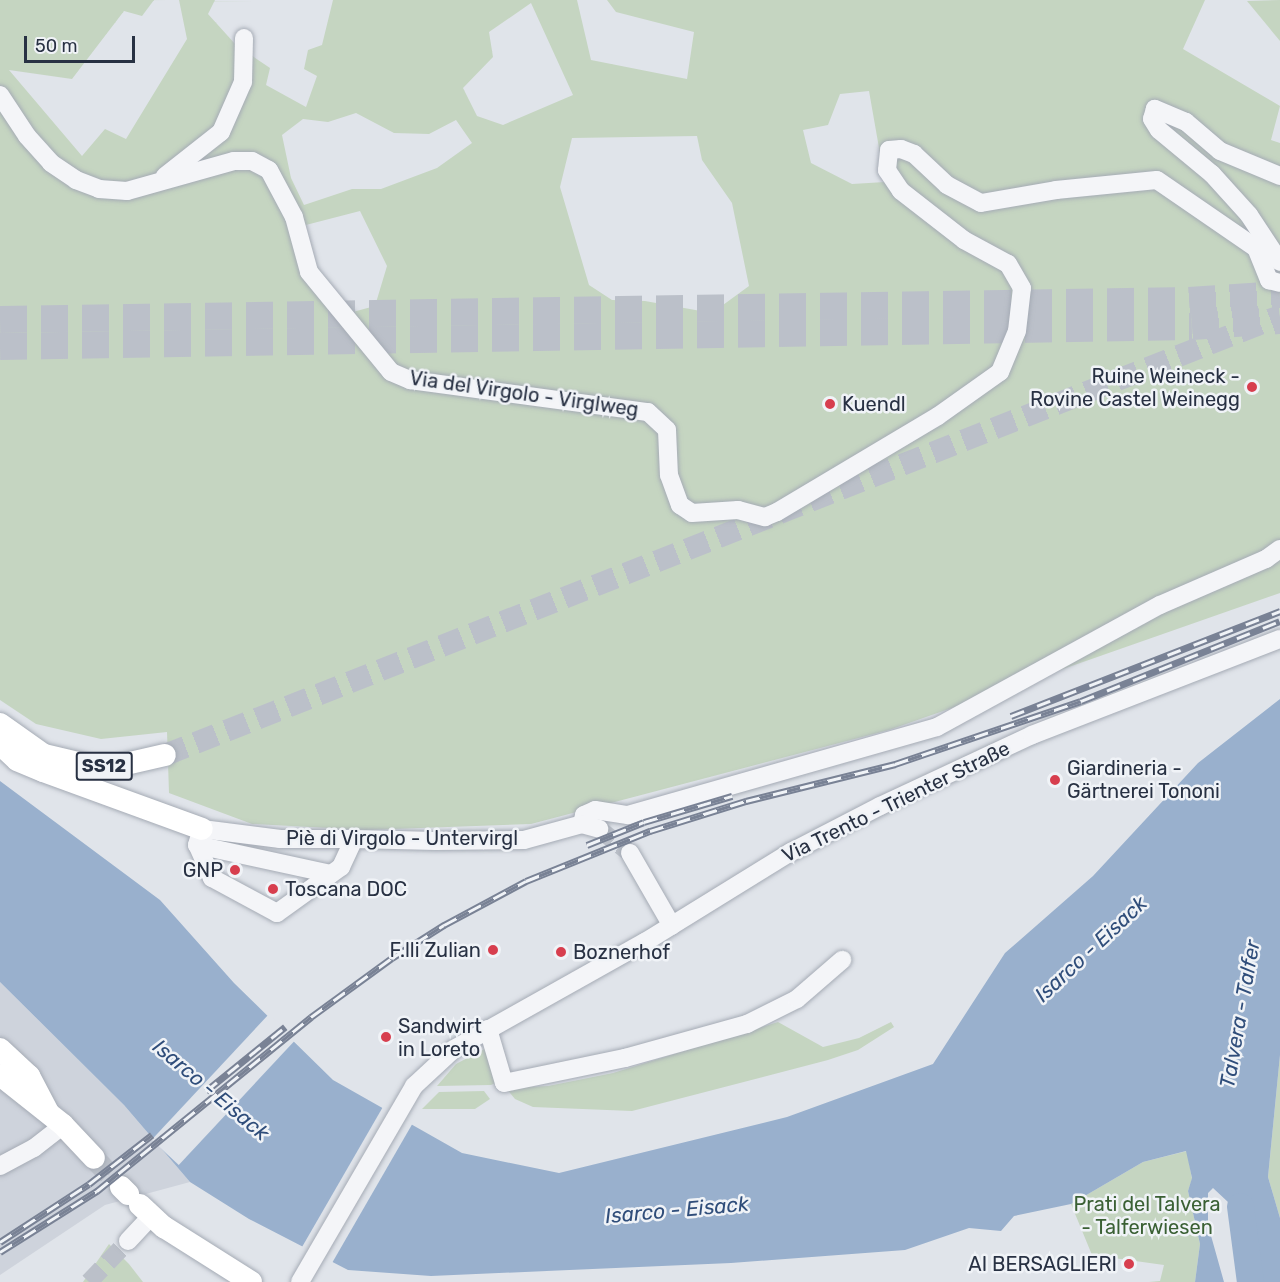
<!DOCTYPE html>
<html>
<head>
<meta charset="utf-8">
<style>
	body { margin:0 }
	#map { position:relative; width:1280px; height:1282px; overflow:hidden; background:#e0e4ea; font-family:Rubik,sans-serif }
	div>[style] { position:absolute }
	.built>* { inset:0; background:#ced3dc }
	.green>* { inset:0; background:#c5d5c1 }
	.water>* { inset:0; background:#99b0cd }
	.pier>* { inset:0; background:#e0e4ea; transform-origin:0 0 }
	.river>* { height:27px; margin:-13.5px; padding:0 13.5px; transform-origin:13.5px; border-radius:13.5px; background:#99b0cd }
	.minor-tunnel>* { height:18px; margin-top:-9px; transform-origin:0; background:repeating-linear-gradient(90deg,#bbc0c9 0 18px,transparent 0 27px) }
	.major-tunnel>* { height:22px; margin-top:-11px; transform-origin:0; background:repeating-linear-gradient(90deg,#bbc0c9 0 22px,transparent 0 33px) }
	.highway-tunnel>* { height:27px; margin-top:-13.5px; transform-origin:0; background:repeating-linear-gradient(90deg,#bbc0c9 0 27px,transparent 0 41px) }
	.roads { filter:drop-shadow(0 0 2px #a5abb5) drop-shadow(0 0 2px #a5abb5) }
	.minor>* { height:18px; margin:-9px; padding:0 9px; transform-origin:9px; border-radius:9px; background:#f4f5f8 }
	.major>* { height:22px; margin:-11px; padding:0 11px; transform-origin:11px; border-radius:11px; background:#fff }
	.rail>* { height:7px; margin-top:-3.5px; transform-origin:0; background:repeating-linear-gradient(90deg,#f0f3f7 0 14px,#798295 0 28px); box-sizing:border-box; border-block:2px solid #798295 }
	.dots>* { width:16px; height:16px; translate:-50% -50%; box-sizing:border-box; border:3px solid #f0f3f7; border-radius:50% }
	span { translate:-50% -50%; white-space:nowrap; text-align:center; line-height:1.15; -webkit-text-stroke:5px #f0f3f7; paint-order:stroke }
	.shield-label span { padding:2px 4px; background:#f0f3f7; border:2px solid; border-radius:4px; -webkit-text-stroke-width:0 }
	.shield-label { font-size:18px; color:#283143; font-weight:700 }
	.poi-label { font-size:20px; color:#283143 }
	.right { translate:-100% -50%; text-align:right }
	.left { translate:0 -50%; text-align:left }
	.street-label { font-size:20px; color:#283143 }
	.park-label { font-size:20px; color:#3a6034 }
	.water-label { font-size:21px; color:#2f4d7a; font-style:italic }
	.scale { position:absolute; left:24px; top:36px; width:111px; height:27px; box-sizing:border-box; border:3px solid #283143; border-top:0; padding-left:8px; font-size:18px; line-height:21px; white-space:nowrap; color:#283143; -webkit-text-stroke:4px #f0f3f7; paint-order:stroke }
</style>
</head>
<body>
<div id="map">
	<div class="built">
		<div style="clip-path:polygon(0 982px,124px 1105px,190px 1182px,105px 1205px,0 1275px)"></div>
	</div>
	<div class="green">
		<div style="clip-path:polygon(evenodd,0 0,154px 0,142px 16px,124px 11px,72px 79px,9px 70px,82px 156px,105px 129px,126px 139px,187px 39px,179px 0,215px 0,208px 14px,236px 45px,270px 68px,266px 85px,306px 107px,317px 76px,304px 69px,308px 50px,322px 45px,333px 0,577px 0,591px 60px,687px 79px,694px 32px,616px 12px,607px 0,1205px 0,1183px 49px,1280px 106px,1271px 140px,1280px 143px,1280px 593px,889px 730px,531px 824px,366px 830px,252px 824px,169px 793px,167px 732px,101px 739px,36px 724px,0 700px,0 0,531px 3px,573px 95px,503px 125px,477px 116px,463px 88px,493px 57px,489px 32px,531px 3px,0 0,869px 91px,885px 182px,852px 184px,811px 163px,803px 130px,828px 125px,840px 94px,869px 91px,0 0,356px 113px,394px 133px,429px 134px,456px 120px,472px 143px,437px 168px,381px 189px,352px 189px,304px 205px,291px 178px,282px 135px,303px 119px,328px 122px,356px 113px,0 0,697px 136px,702px 160px,732px 203px,749px 286px,712px 313px,645px 301px,612px 300px,589px 285px,560px 187px,572px 138px,697px 136px,0 0,360px 211px,387px 266px,375px 306px,349px 313px,313px 270px,302px 226px,360px 211px)"></div>
		<div style="clip-path:polygon(1280px 0,1280px 41px,1247px 1px)"></div>
		<div style="clip-path:polygon(778px 1022px,823px 1047px,859px 1038px,891px 1022px,894px 1027px,858px 1050px,828px 1060px,632px 1111px,533px 1107px,515px 1099px,506px 1088px,548px 1086px,613px 1073px)"></div>
		<div style="clip-path:polygon(492px 1045px,500px 1081px,491px 1085px,437px 1086px,456px 1064px)"></div>
		<div style="clip-path:polygon(1280px 1055px,1280px 1218px,1268px 1177px)"></div>
		<div style="clip-path:polygon(484px 1091px,490px 1099px,475px 1109px,422px 1109px,439px 1092px)"></div>
		<div style="clip-path:polygon(1187px 1151px,1192px 1179px,1188px 1191px,1200px 1244px,1195px 1282px,1149px 1282px,1160px 1281px,1164px 1265px,1092px 1255px,1071px 1204px,1143px 1162px)"></div>
		<div style="clip-path:polygon(109px 1244px,129px 1264px,143px 1282px,83px 1282px)"></div>
	</div>
	<div class="water">
		<div style="clip-path:polygon(1280px 699px,1280px 1055px,1268px 1177px,1280px 1218px,1280px 1282px,1249px 1282px,1244px 1275px,1250px 1256px,1239px 1226px,1228px 1202px,1213px 1188px,1208px 1193px,1208px 1225px,1224px 1282px,1195px 1282px,1200px 1244px,1188px 1191px,1192px 1178px,1186px 1151px,1143px 1162px,1071px 1204px,1014px 1216px,1001px 1231px,969px 1228px,905px 1250px,731px 1263px,431px 1276px,348px 1270px,249px 1219px,190px 1182px,124px 1105px,0 982px,0 781px,160px 900px,234px 983px,333px 1080px,462px 1153px,559px 1173px,787px 1117px,933px 1064px,1005px 953px,1093px 876px,1198px 763px)"></div>
	</div>
	<div class="pier">
		<div style="left:269px;top:1014px;width:37px;height:172px;rotate:43deg"></div>
		<div style="left:384px;top:1105px;width:34px;height:166px;rotate:30deg"></div>
	</div>
	<div class="river">
		<div style="left:1240px;top:1206px;width:77px;rotate:82.5deg"></div>
	</div>
	<div class="minor-tunnel">
		<div style="left:599px;top:829px;width:39px;rotate:38deg"></div>
		<div style="left:89px;top:1282px;width:57px;rotate:-46.4deg"></div>
	</div>
	<div class="major-tunnel">
		<div style="left:165px;top:755px;width:1198px;rotate:-21.49deg"></div>
		<div style="left:94px;top:1158px;width:40px;rotate:47deg"></div>
	</div>
	<div class="highway-tunnel">
		<div style="left:0;top:319px;width:1189px;rotate:-0.92deg"></div>
		<div style="left:1189px;top:300px;width:91px;rotate:-3.8deg"></div>
		<div style="left:0;top:346px;width:1192px;rotate:-0.96deg"></div>
		<div style="left:1192px;top:326px;width:88px;rotate:-3.9deg"></div>
	</div>
	<div class="roads">
		<div class="minor">
			<div style="left:0;top:95px;width:49px;rotate:56.6deg"></div>
			<div style="left:27px;top:136px;width:36px;rotate:48deg"></div>
			<div style="left:51px;top:163px;width:30px;rotate:34deg"></div>
			<div style="left:76px;top:180px;width:25px;rotate:21deg"></div>
			<div style="left:99px;top:189px;width:28px;rotate:4deg"></div>
			<div style="left:127px;top:191px;width:111px;rotate:-15.7deg"></div>
			<div style="left:234px;top:161px;width:18px"></div>
			<div style="left:252px;top:161px;width:19px;rotate:28deg"></div>
			<div style="left:269px;top:170px;width:53px;rotate:62deg"></div>
			<div style="left:294px;top:217px;width:57px;rotate:74.7deg"></div>
			<div style="left:309px;top:272px;width:129px;rotate:50.6deg"></div>
			<div style="left:391px;top:372px;width:21px;rotate:23deg"></div>
			<div style="left:410px;top:380px;width:240px;rotate:7.7deg"></div>
			<div style="left:648px;top:412px;width:26px;rotate:43deg"></div>
			<div style="left:667px;top:430px;width:45px;rotate:87.5deg"></div>
			<div style="left:669px;top:475px;width:32px;rotate:70deg"></div>
			<div style="left:680px;top:505px;width:14px;rotate:34deg"></div>
			<div style="left:692px;top:513px;width:46px;rotate:-3.7deg"></div>
			<div style="left:738px;top:510px;width:28px;rotate:15deg"></div>
			<div style="left:765px;top:517px;width:13px;rotate:-23deg"></div>
			<div style="left:777px;top:512px;width:187px;rotate:-30.8deg"></div>
			<div style="left:938px;top:416px;width:76px;rotate:-35.4deg"></div>
			<div style="left:1000px;top:372px;width:44px;rotate:-67.5deg"></div>
			<div style="left:1017px;top:331px;width:43px;rotate:-83.4deg"></div>
			<div style="left:1022px;top:288px;width:28px;rotate:-120deg"></div>
			<div style="left:1008px;top:264px;width:50px;rotate:-151.4deg"></div>
			<div style="left:964px;top:240px;width:80px;rotate:-142.1deg"></div>
			<div style="left:901px;top:191px;width:25px;rotate:-124deg"></div>
			<div style="left:887px;top:170px;width:20px;rotate:-84deg"></div>
			<div style="left:889px;top:150px;width:12px;rotate:-5deg"></div>
			<div style="left:901px;top:149px;width:14px;rotate:21deg"></div>
			<div style="left:914px;top:154px;width:45px;rotate:43.2deg"></div>
			<div style="left:947px;top:185px;width:38px;rotate:28deg"></div>
			<div style="left:981px;top:203px;width:76px;rotate:-9.8deg"></div>
			<div style="left:1056px;top:190px;width:101px;rotate:-5.7deg"></div>
			<div style="left:1157px;top:180px;width:120px;rotate:34.5deg"></div>
			<div style="left:1256px;top:248px;width:35px;rotate:68deg"></div>
			<div style="left:1269px;top:280px;width:11px;rotate:15deg"></div>
			<div style="left:165px;top:176px;width:71px;rotate:-38.2deg"></div>
			<div style="left:221px;top:132px;width:55px;rotate:-66.3deg"></div>
			<div style="left:243px;top:82px;width:44px;rotate:-88.7deg"></div>
			<div style="left:1280px;top:176px;width:65px;rotate:-157.4deg"></div>
			<div style="left:1220px;top:151px;width:45px;rotate:-139.5deg"></div>
			<div style="left:1186px;top:122px;width:34px;rotate:-157deg"></div>
			<div style="left:1155px;top:109px;width:10px;rotate:107deg"></div>
			<div style="left:1152px;top:119px;width:13px;rotate:58deg"></div>
			<div style="left:1159px;top:130px;width:69px;rotate:39.7deg"></div>
			<div style="left:1212px;top:174px;width:55px;rotate:47.9deg"></div>
			<div style="left:1249px;top:215px;width:56px;rotate:56.6deg"></div>
			<div style="left:582px;top:824px;width:9px;rotate:-77deg"></div>
			<div style="left:584px;top:815px;width:12px;rotate:-24deg"></div>
			<div style="left:595px;top:810px;width:33px;rotate:9deg"></div>
			<div style="left:628px;top:815px;width:321px;rotate:-15.9deg"></div>
			<div style="left:937px;top:727px;width:254px;rotate:-28.7deg"></div>
			<div style="left:1160px;top:605px;width:116px;rotate:-23.5deg"></div>
			<div style="left:1266px;top:559px;width:17px;rotate:-36deg"></div>
			<div style="left:354px;top:839px;width:31px;rotate:115deg"></div>
			<div style="left:341px;top:867px;width:79px;rotate:144.3deg"></div>
			<div style="left:277px;top:913px;width:74px;rotate:-151.7deg"></div>
			<div style="left:212px;top:878px;width:36px;rotate:-114deg"></div>
			<div style="left:197px;top:845px;width:17px;rotate:-73deg"></div>
			<div style="left:202px;top:829px;width:79px;rotate:7.3deg"></div>
			<div style="left:280px;top:839px;width:74px"></div>
			<div style="left:354px;top:839px;width:82px;rotate:1.4deg"></div>
			<div style="left:436px;top:841px;width:88px;rotate:-0.7deg"></div>
			<div style="left:524px;top:840px;width:60px;rotate:-15.4deg"></div>
			<div style="left:582px;top:824px;width:18px;rotate:16deg"></div>
			<div style="left:197px;top:845px;width:137px;rotate:12.2deg"></div>
			<div style="left:630px;top:853px;width:84px;rotate:60.1deg"></div>
			<div style="left:488px;top:1029px;width:56px;rotate:73.5deg"></div>
			<div style="left:504px;top:1083px;width:124px;rotate:-11.7deg"></div>
			<div style="left:625px;top:1058px;width:127px;rotate:-15.6deg"></div>
			<div style="left:747px;top:1024px;width:56px;rotate:-26.6deg"></div>
			<div style="left:797px;top:999px;width:60px;rotate:-40.9deg"></div>
			<div style="left:0;top:1166px;width:38px;rotate:-28deg"></div>
			<div style="left:34px;top:1148px;width:37px;rotate:-38deg"></div>
			<div style="left:128px;top:1241px;width:34px;rotate:-47deg"></div>
			<div style="left:300px;top:1282px;width:227px;rotate:-59.8deg"></div>
			<div style="left:414px;top:1086px;width:54px;rotate:-42.8deg"></div>
			<div style="left:454px;top:1049px;width:219px;rotate:-29.3deg"></div>
			<div style="left:645px;top:942px;width:172px;rotate:-31.7deg"></div>
			<div style="left:791px;top:852px;width:100px;rotate:-27.3deg"></div>
			<div style="left:880px;top:806px;width:168px;rotate:-25deg"></div>
			<div style="left:1032px;top:735px;width:266px;rotate:-21.2deg"></div>
		</div>
		<div class="major">
			<div style="left:0;top:724px;width:54px;rotate:35.2deg"></div>
			<div style="left:0;top:744px;width:23px;rotate:43deg"></div>
			<div style="left:17px;top:760px;width:28px;rotate:23deg"></div>
			<div style="left:43px;top:771px;width:169px;rotate:20deg"></div>
			<div style="left:40px;top:754px;width:52px;rotate:13.2deg"></div>
			<div style="left:91px;top:766px;width:26px"></div>
			<div style="left:117px;top:766px;width:49px;rotate:-12.9deg"></div>
			<div style="left:0;top:1049px;width:40px;rotate:43deg"></div>
			<div style="left:29px;top:1076px;width:41px;rotate:62.2deg"></div>
			<div style="left:0;top:1075px;width:80px;rotate:38.4deg"></div>
			<div style="left:63px;top:1125px;width:45px;rotate:46.8deg"></div>
			<div style="left:121px;top:1187px;width:10px;rotate:45deg"></div>
			<div style="left:140px;top:1205px;width:33px;rotate:43deg"></div>
			<div style="left:164px;top:1227px;width:103px;rotate:32.3deg"></div>
		</div>
	</div>
	<div class="rail">
		<div style="left:1011px;top:716px;width:289px;rotate:-21.3deg"></div>
		<div style="left:587px;top:845px;width:61px;rotate:-22deg"></div>
		<div style="left:644px;top:822px;width:92px;rotate:-16.5deg"></div>
		<div style="left:206px;top:1091px;width:102px;rotate:-39deg"></div>
		<div style="left:0;top:1242px;width:106px;rotate:-33.1deg"></div>
		<div style="left:89px;top:1184px;width:80px;rotate:-37.9deg"></div>
		<div style="left:0;top:1252px;width:115px;rotate:-32.2deg"></div>
		<div style="left:97px;top:1191px;width:276px;rotate:-39.1deg"></div>
		<div style="left:311px;top:1017px;width:100px;rotate:-36.1deg"></div>
		<div style="left:392px;top:958px;width:62px;rotate:-32.4deg"></div>
		<div style="left:444px;top:925px;width:93px;rotate:-28.2deg"></div>
		<div style="left:526px;top:881px;width:134px;rotate:-22deg"></div>
		<div style="left:650px;top:831px;width:101px;rotate:-17.4deg"></div>
		<div style="left:746px;top:801px;width:154px;rotate:-13.9deg"></div>
		<div style="left:895px;top:764px;width:196px;rotate:-18.7deg"></div>
		<div style="left:1081px;top:701px;width:214px;rotate:-21.9deg"></div>
	</div>
	<div class="dots">
		<div style="left:1252px;top:387px;background:#d73e4e"></div>
		<div style="left:830px;top:404px;background:#d73e4e"></div>
		<div style="left:1055px;top:780px;background:#d73e4e"></div>
		<div style="left:235px;top:870px;background:#d73e4e"></div>
		<div style="left:273px;top:889px;background:#d73e4e"></div>
		<div style="left:493px;top:950px;background:#d73e4e"></div>
		<div style="left:561px;top:952px;background:#d73e4e"></div>
		<div style="left:386px;top:1037px;background:#d73e4e"></div>
		<div style="left:1129px;top:1264px;background:#d73e4e"></div>
	</div>
	<div class="shield-label">
		<span style="left:104px;top:766px">SS12</span>
	</div>
	<div class="poi-label">
		<span class="right" style="left:1240px;top:388px">Ruine Weineck -<br>Rovine Castel Weinegg</span>
		<span class="left" style="left:842px;top:404px">Kuendl</span>
		<span class="left" style="left:1067px;top:780px">Giardineria -<br>Gärtnerei Tononi</span>
		<span class="right" style="left:223px;top:870px">GNP</span>
		<span class="left" style="left:285px;top:889px">Toscana DOC</span>
		<span class="right" style="left:481px;top:950px">F.lli Zulian</span>
		<span class="left" style="left:573px;top:952px">Boznerhof</span>
		<span class="left" style="left:398px;top:1038px">Sandwirt<br>in Loreto</span>
		<span class="right" style="left:1117px;top:1264px">AI BERSAGLIERI</span>
	</div>
	<div class="street-label">
		<span style="left:524px;top:394px;rotate:8deg">Via del Virgolo - Virglweg</span>
		<span style="left:896px;top:802px;rotate:-26deg">Via Trento - Trienter Straße</span>
		<span style="left:402px;top:838px">Piè di Virgolo - Untervirgl</span>
	</div>
	<div class="park-label">
		<span style="left:1147px;top:1216px">Prati del Talvera<br>- Talferwiesen</span>
	</div>
	<div class="water-label">
		<span style="left:1091px;top:949px;rotate:-43deg">Isarco - Eisack</span>
		<span style="left:1240px;top:1014px;rotate:-80deg">Talvera - Talfer</span>
		<span style="left:211px;top:1090px;rotate:40deg">Isarco - Eisack</span>
		<span style="left:677px;top:1210px;rotate:-5deg">Isarco - Eisack</span>
	</div>
	<div class="scale">50 m</div>
</div>
</body>
</html>
